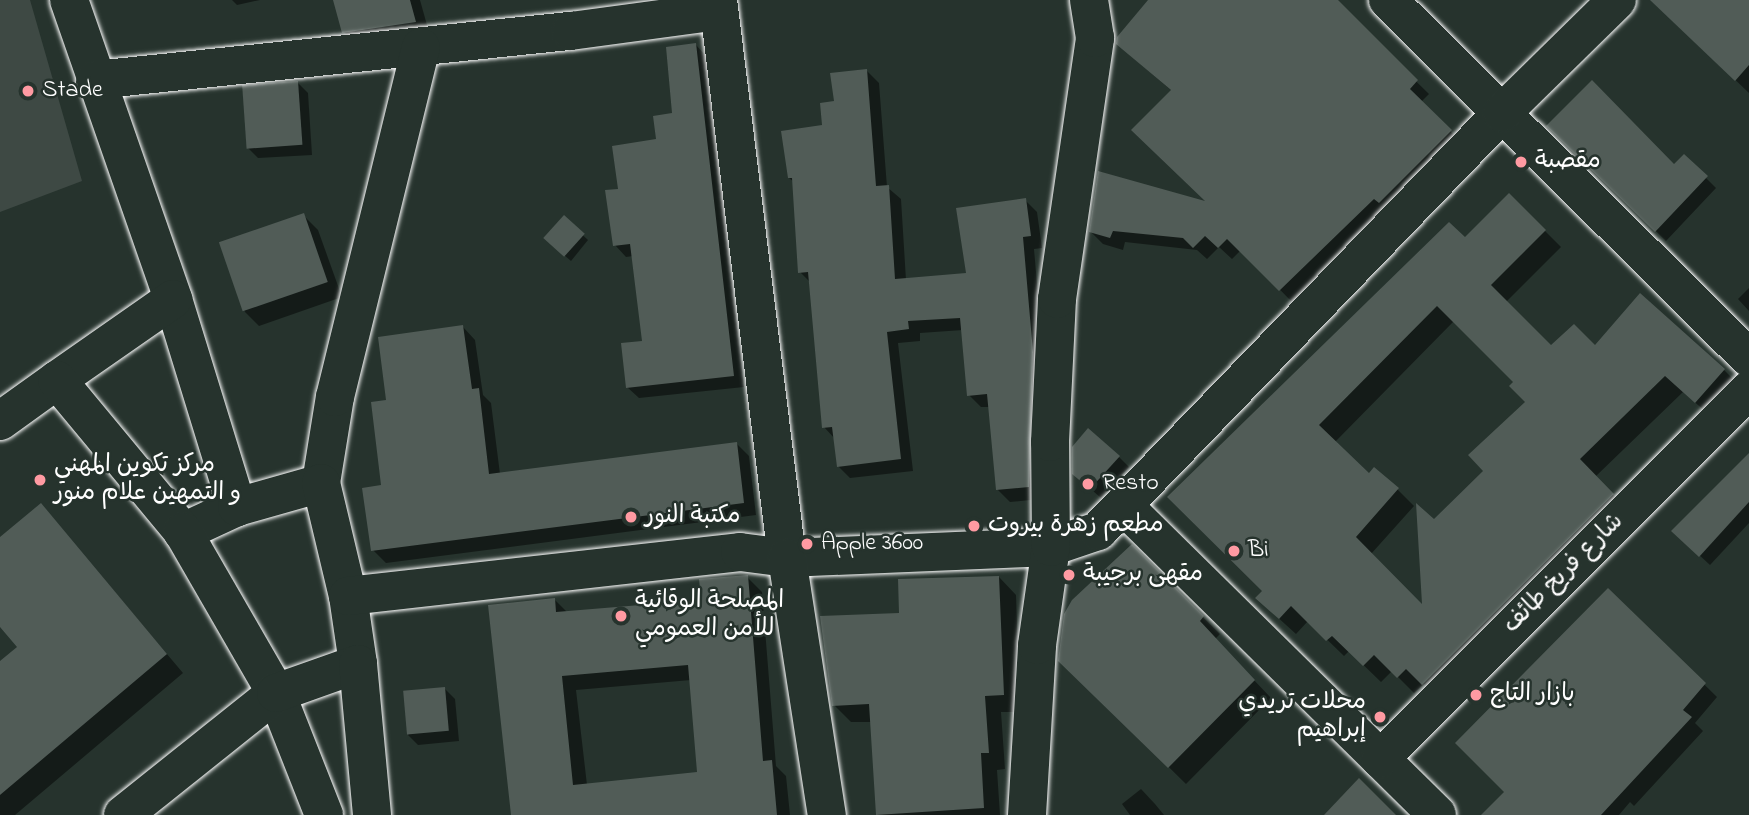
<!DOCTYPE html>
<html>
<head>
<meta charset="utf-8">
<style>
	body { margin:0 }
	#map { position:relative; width:1749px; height:815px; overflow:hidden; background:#26332d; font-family:"Indie Flower","Playpen Sans Arabic",sans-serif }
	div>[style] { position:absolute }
	.green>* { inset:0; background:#3e4944 }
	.shadow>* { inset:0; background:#0007 }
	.building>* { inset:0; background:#515c57; transform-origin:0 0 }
	.roads { filter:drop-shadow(0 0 2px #fff) drop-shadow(0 0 2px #fff) }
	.minor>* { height:38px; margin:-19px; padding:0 19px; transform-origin:19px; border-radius:19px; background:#26332d }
	.major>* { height:38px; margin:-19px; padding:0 19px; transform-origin:19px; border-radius:19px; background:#26332d }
	.dots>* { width:19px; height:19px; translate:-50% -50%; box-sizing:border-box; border:4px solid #26332d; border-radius:50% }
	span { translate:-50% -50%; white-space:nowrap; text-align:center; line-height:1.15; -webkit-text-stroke:5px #26332d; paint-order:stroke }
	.poi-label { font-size:24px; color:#fff }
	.left { translate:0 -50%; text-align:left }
	.right { translate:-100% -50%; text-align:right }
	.street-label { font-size:24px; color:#fff }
</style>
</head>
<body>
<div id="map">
	<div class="green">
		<div style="clip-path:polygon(0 0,30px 0,82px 181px,0 212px)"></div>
	</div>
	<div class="shadow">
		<div style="clip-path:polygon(232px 0,260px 0,237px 5px)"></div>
		<div style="clip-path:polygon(335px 0,420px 0,430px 36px,359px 47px,344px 32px)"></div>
		<div style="clip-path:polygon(1151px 0,1333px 0,1429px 94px,1421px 102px,1463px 144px,1292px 302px,1241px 250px,1232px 259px,1219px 247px,1207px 259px,1197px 250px,1125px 242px,1123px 250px,1103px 244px,1091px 232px,1210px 204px,1172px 91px,1131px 56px)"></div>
		<div style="clip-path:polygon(1677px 0,1749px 0,1749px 93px,1680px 27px)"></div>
		<div style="clip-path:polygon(696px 45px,707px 57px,744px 387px,639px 398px,627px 387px,644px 342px,633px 256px,626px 257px,615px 245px,620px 190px,674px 115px)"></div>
		<div style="clip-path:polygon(867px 71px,879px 83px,887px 187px,901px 199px,906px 280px,968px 274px,1025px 200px,1037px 212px,1042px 248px,1034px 249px,1044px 365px,1040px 499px,1010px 502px,998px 490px,990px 407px,981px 407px,969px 395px,963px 330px,920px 333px,920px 341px,898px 343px,913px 471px,850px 478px,838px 466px,835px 439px,824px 427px,811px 283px,800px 272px,794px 182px,789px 178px,836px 102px)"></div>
		<div style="clip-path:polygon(298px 83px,308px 93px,312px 155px,258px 158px,248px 148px)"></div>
		<div style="clip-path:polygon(1548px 126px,1674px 167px,1684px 156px,1716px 188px,1666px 241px)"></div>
		<div style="clip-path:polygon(evenodd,1509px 195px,1561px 247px,1506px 302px,1551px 348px,1595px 347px,1724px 370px,1740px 386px,1713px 418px,1683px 392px,1595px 477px,1629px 511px,1440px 700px,1424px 684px,1414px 693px,1392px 671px,1381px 682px,1349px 651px,1344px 656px,1308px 621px,1296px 634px,1274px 614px,1264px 591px,1169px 497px,1465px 239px,1509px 195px,1454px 321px,1515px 382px,1527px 402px,1486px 471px,1424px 608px,1371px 554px,1414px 506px,1397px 489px,1369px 476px,1335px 442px,1454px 321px)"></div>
		<div style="clip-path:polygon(303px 215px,318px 230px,342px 297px,259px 326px,245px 312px,221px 244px)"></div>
		<div style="clip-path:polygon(564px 218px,588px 240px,571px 261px,550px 243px)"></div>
		<div style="clip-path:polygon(1749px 288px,1749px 311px,1738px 299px)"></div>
		<div style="clip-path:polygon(463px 327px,475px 340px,483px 395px,491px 403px,500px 474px,737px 444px,749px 456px,756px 515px,386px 563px,373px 550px,383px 487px,388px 402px)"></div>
		<div style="clip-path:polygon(1749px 456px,1749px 523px,1710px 565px,1683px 540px)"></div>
		<div style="clip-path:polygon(1119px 457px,1129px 467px,1101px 498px,1085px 484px)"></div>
		<div style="clip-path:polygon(41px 505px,183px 673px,15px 815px,0 815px,0 662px,19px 647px,0 624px,0 540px)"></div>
		<div style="clip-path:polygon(1132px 547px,1220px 634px,1215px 639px,1271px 698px,1186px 784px,1060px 660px)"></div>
		<div style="clip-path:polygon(evenodd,747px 577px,762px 592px,776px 766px,786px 776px,790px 815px,514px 815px,554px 599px,568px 613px,703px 602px,747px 577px,691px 680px,699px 774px,587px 785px,576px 690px,691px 680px)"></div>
		<div style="clip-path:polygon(999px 577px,1016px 595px,1020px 712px,1001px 712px,1005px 769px,997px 770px,1000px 815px,878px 815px,872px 722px,851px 722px,834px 705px,901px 614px)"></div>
		<div style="clip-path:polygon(1608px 590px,1717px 697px,1695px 723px,1703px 731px,1634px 806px,1630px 802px,1619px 815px,1496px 815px)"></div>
		<div style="clip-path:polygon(445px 689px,455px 699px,459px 741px,418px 745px,408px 735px)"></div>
		<div style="clip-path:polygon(1141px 789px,1155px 804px,1164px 815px,1130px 815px,1122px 804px)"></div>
	</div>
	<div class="building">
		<div style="clip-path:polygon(333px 0,410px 0,416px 22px,342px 33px)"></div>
		<div style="clip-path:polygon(1148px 0,1338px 0,1418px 80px,1410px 89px,1452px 130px,1379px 203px,1374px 199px,1279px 291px,1227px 239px,1218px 248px,1205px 236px,1193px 248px,1183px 238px,1113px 231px,1110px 238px,1089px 232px,1098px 171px,1205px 201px,1131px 130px,1171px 90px,1116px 44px,1117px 37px)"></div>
		<div style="clip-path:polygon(1650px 0,1749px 0,1749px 65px,1735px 81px)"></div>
		<div style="clip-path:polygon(696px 43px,734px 376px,626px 388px,621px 343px,642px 341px,630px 244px,613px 246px,605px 190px,618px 189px,612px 146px,656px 139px,653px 116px,672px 113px,666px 47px)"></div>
		<div style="clip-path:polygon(867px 69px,876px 186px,889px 185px,895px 279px,966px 273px,956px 208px,1026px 198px,1031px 236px,1023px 237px,1033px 352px,1029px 487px,996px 490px,987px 394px,967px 396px,960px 318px,908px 321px,909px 329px,887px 332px,901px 459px,837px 467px,832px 427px,822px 428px,808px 272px,798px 273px,792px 178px,788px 178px,781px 131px,822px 125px,820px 103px,834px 101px,830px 73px)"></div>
		<div style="clip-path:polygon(1592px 80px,1674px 164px,1684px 154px,1708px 176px,1655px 232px,1546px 126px)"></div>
		<div style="left:298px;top:81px;width:64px;height:56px;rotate:86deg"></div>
		<div style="clip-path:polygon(evenodd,1509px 193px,1546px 230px,1491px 285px,1551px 345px,1574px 324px,1595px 345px,1640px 293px,1725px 369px,1695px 403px,1665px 376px,1580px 459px,1614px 494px,1422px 685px,1406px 669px,1397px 678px,1374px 655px,1363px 666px,1332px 636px,1326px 641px,1291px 606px,1279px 619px,1255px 598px,1262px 591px,1167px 497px,1449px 222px,1465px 237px,1509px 193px,1437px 306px,1513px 382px,1509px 386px,1525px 402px,1468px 455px,1483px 471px,1434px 519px,1416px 503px,1422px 604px,1356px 537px,1399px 488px,1374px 467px,1369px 473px,1319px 425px,1437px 306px)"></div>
		<div style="left:304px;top:213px;width:73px;height:90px;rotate:71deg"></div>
		<div style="left:564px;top:215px;width:28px;height:31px;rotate:42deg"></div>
		<div style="clip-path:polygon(463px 325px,472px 389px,479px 388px,489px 474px,737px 442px,744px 503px,371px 551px,362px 488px,381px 485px,371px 402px,386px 400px,378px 337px)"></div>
		<div style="clip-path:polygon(1088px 428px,1120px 456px,1090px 489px,1072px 474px,1072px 447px)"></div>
		<div style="clip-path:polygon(1749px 453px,1749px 502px,1699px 557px,1671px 531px)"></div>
		<div style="clip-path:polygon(41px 503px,167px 654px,0 795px,0 661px,17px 647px,0 627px,0 537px)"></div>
		<div style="clip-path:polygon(1132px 544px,1204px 616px,1200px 621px,1255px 680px,1168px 768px,1058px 661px,1064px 614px,1072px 600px)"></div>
		<div style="clip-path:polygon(evenodd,748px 575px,763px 761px,772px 760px,777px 815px,511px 815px,488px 605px,555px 598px,556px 612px,701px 600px,699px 579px,748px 575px,688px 665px,697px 772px,573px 785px,562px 676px,688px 665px)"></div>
		<div style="clip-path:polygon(999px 576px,1004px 695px,985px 696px,989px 753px,981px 753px,984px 808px,876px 815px,869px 704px,832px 706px,820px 616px,899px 613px,898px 579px)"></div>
		<div style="clip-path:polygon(1608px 588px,1706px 683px,1683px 710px,1692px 717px,1601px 815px,1481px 815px,1504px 792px,1455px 743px)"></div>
		<div style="left:445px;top:687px;width:44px;height:42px;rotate:85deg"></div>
		<div style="clip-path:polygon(1359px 778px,1396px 815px,1324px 815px)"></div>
	</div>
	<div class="roads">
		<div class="minor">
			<div style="left:69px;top:0;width:317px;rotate:70.8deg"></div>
			<div style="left:173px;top:299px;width:218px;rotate:72.9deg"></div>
			<div style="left:237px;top:507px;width:60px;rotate:155.2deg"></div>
			<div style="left:1388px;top:0;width:508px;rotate:44.76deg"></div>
			<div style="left:95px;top:80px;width:479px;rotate:-5.9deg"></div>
			<div style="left:571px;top:31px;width:149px;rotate:-7.7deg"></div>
			<div style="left:57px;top:380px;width:141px;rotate:-34.9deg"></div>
			<div style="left:0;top:421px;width:70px;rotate:-35.7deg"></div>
			<div style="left:57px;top:380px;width:197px;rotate:50.3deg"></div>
			<div style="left:183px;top:532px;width:186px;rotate:60deg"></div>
			<div style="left:276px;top:693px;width:131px;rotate:68.5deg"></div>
			<div style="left:321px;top:483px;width:87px;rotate:-80.8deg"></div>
			<div style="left:335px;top:397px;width:360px;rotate:-76.2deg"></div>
			<div style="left:237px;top:507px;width:87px;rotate:-15.9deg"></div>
			<div style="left:321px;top:483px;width:116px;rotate:76.6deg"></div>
			<div style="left:348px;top:596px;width:69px;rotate:81.6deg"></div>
			<div style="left:1125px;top:507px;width:438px;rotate:44.6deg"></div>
			<div style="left:348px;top:596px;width:394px;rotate:-6.4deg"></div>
			<div style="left:740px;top:552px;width:47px;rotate:7.3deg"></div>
			<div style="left:787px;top:558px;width:264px;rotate:-2.4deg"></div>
			<div style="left:1051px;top:547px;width:50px;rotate:-18.8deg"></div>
			<div style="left:1098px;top:531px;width:581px;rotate:-45.98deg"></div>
			<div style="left:1502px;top:113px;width:161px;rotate:-44.5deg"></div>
			<div style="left:1380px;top:759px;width:522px;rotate:-45deg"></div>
			<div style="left:123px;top:815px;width:196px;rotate:-38.6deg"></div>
			<div style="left:276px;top:693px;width:87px;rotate:-19.5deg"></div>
			<div style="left:358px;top:664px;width:152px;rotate:84.7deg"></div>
			<div style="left:1027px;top:815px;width:170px;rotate:-86.6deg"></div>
			<div style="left:1037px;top:645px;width:99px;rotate:-81.9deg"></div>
			<div style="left:1051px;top:547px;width:105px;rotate:-90.5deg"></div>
			<div style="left:1050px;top:442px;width:143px;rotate:-87.2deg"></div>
			<div style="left:1057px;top:299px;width:264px;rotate:-81.7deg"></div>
			<div style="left:1095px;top:38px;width:38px;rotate:-99deg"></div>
		</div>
		<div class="major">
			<div style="left:718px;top:0;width:562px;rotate:82.95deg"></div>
			<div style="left:787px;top:558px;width:260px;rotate:81.2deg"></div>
		</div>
	</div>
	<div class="dots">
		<div style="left:28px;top:91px;background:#ff9aa2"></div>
		<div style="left:1521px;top:162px;background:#ff9aa2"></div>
		<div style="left:40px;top:480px;background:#ff9aa2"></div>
		<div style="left:1088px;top:484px;background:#ff9aa2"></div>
		<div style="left:631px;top:517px;background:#ff9aa2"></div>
		<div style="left:974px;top:526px;background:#ff9aa2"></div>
		<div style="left:807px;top:544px;background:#ff9aa2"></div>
		<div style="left:1234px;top:551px;background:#ff9aa2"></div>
		<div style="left:1069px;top:575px;background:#ff9aa2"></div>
		<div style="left:621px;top:616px;background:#ff9aa2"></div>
		<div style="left:1476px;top:695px;background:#ff9aa2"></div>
		<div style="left:1380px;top:717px;background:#ff9aa2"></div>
	</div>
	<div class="poi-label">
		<span class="left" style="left:42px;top:91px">Stade</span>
		<span class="left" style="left:1535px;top:162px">مقصبة</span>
		<span class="left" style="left:54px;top:480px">مركز تكوين المهني<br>و التمهين علام منور</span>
		<span class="left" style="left:1102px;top:484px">Resto</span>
		<span class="left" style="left:645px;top:517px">مكتبة النور</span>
		<span class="left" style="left:988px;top:526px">مطعم زهرة بيروت</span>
		<span class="left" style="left:821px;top:544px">Apple 3600</span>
		<span class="left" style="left:1248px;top:551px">Bi</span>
		<span class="left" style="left:1083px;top:575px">مقهى برجيبة</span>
		<span class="left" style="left:635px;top:616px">المصلحة الوقائية<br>للأمن العمومي</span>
		<span class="left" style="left:1490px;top:695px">بازار التاج</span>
		<span class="right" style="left:1366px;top:717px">محلات تريدي<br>إبراهيم</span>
	</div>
	<div class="street-label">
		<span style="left:1564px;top:574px;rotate:-45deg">شارع فريخ طائف</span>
	</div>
</div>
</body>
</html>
